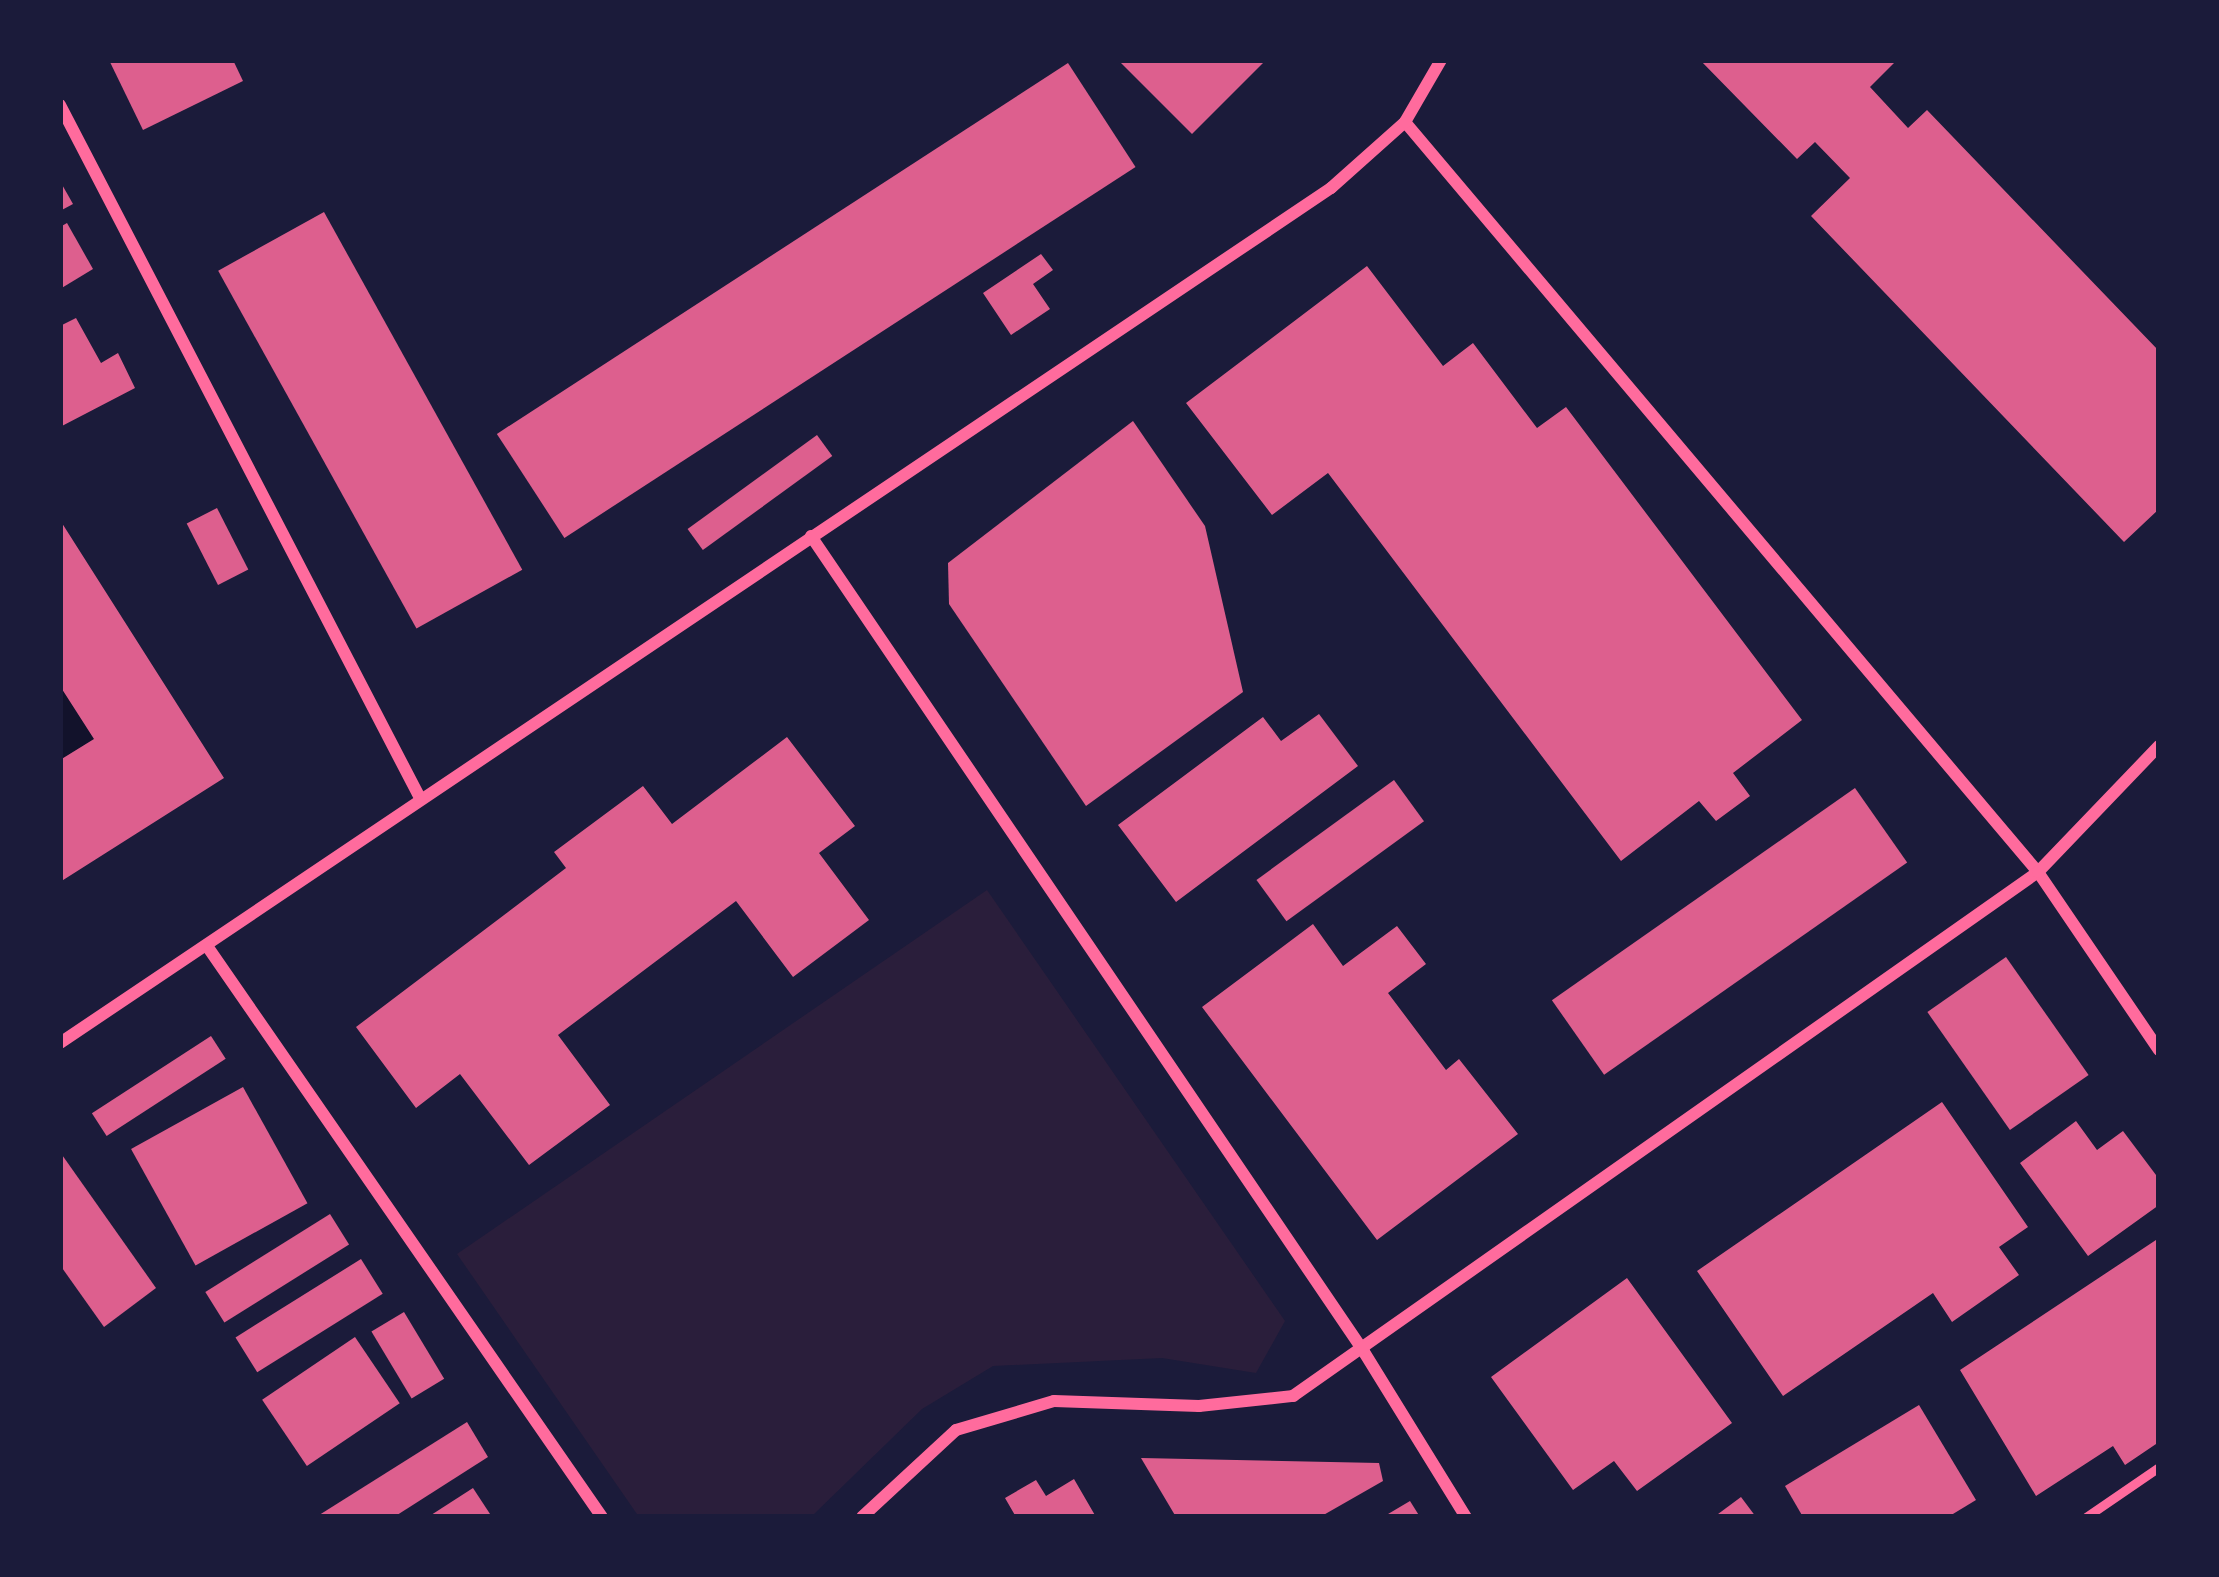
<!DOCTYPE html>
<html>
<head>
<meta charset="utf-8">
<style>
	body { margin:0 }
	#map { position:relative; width:2219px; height:1577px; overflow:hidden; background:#1b1b3a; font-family:"PT Sans",sans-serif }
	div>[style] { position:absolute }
	.green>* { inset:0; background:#2a1e3b }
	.water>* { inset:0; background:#12122b }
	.building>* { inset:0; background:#dd5f8e; transform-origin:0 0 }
	.service>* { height:9px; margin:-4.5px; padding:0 4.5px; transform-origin:4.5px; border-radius:4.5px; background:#ff6b9d }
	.minor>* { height:12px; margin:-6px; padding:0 6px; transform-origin:6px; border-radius:6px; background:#ff6b9d }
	span { translate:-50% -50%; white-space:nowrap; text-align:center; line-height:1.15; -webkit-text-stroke:12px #1b1b3a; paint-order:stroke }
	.frame { position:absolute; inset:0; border:63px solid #1b1b3a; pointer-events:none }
</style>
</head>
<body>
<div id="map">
	<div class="green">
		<div style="clip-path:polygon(987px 890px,1285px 1321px,1256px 1373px,1162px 1358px,993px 1366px,922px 1409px,811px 1517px,639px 1517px,457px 1254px)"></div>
	</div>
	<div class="water">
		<div style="clip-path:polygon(60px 686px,94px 739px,60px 760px)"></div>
	</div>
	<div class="building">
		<div style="clip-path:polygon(109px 60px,233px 60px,243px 81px,143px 130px)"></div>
		<div style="clip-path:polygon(1118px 60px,1266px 60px,1192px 134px)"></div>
		<div style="clip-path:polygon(1700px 60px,1897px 60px,1870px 87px,1908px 128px,1927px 110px,2159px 351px,2159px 509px,2124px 542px,1811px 216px,1850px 178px,1815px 142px,1797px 159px)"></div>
		<div style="left:1068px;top:63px;width:124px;height:681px;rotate:57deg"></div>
		<div style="clip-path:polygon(60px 181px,73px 204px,60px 211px)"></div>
		<div style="left:324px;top:212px;width:409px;height:121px;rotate:61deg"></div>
		<div style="clip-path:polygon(67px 223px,93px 269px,60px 289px,60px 227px)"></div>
		<div style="clip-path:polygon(1041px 254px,1053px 270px,1033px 284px,1050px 309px,1011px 335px,983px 293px)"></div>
		<div style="clip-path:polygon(1367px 266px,1443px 366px,1473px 343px,1537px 428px,1566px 407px,1802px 720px,1733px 773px,1750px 796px,1716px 821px,1699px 801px,1621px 861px,1328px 473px,1272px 515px,1186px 403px)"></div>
		<div style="clip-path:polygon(76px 318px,101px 363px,118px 353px,135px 388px,60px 427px,60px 326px)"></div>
		<div style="clip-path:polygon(1133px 421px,1205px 526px,1243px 692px,1086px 806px,949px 604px,948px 563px)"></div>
		<div style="left:817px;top:435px;width:26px;height:160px;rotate:54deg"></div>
		<div style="left:217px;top:508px;width:69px;height:34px;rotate:63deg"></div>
		<div style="clip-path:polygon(60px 520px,224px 778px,60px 882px,60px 760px,94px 739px,60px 686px)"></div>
		<div style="clip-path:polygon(1319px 714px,1358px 766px,1176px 902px,1118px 825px,1263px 717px,1281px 741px)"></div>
		<div style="clip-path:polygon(787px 737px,855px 826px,819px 853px,869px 920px,793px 977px,736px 901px,558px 1035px,610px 1105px,529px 1165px,460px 1074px,416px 1108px,356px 1027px,566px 868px,554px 852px,643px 786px,672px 824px)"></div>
		<div style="left:1394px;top:780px;width:51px;height:170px;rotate:54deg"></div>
		<div style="left:1855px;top:788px;width:91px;height:370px;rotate:55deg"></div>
		<div style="clip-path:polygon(1313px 924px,1343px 966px,1397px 926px,1426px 964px,1388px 993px,1446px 1070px,1459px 1059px,1518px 1134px,1377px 1240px,1202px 1007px)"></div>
		<div style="left:2006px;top:957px;width:144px;height:96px;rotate:55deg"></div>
		<div style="left:211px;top:1036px;width:27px;height:142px;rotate:57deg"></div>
		<div style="left:243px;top:1087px;width:133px;height:128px;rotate:61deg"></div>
		<div style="clip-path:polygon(1942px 1102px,2028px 1227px,1999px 1247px,2019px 1275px,1952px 1322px,1933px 1293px,1783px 1396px,1697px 1271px)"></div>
		<div style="clip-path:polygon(2076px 1121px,2097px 1150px,2123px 1131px,2159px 1179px,2159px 1205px,2088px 1256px,2020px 1163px)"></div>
		<div style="clip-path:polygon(60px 1152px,156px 1288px,104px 1327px,60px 1265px)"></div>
		<div style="left:330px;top:1214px;width:36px;height:147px;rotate:58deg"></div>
		<div style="clip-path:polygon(2159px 1238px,2159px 1442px,2125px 1465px,2113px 1446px,2036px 1496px,1960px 1370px)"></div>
		<div style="left:361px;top:1259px;width:41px;height:148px;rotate:58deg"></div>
		<div style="clip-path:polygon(1627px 1278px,1732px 1423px,1637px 1491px,1614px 1461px,1573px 1490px,1491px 1377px)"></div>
		<div style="left:404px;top:1312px;width:78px;height:38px;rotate:59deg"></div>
		<div style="left:355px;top:1337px;width:80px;height:112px;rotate:56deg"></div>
		<div style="clip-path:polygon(1919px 1405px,1976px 1500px,1948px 1517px,1803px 1517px,1785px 1486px)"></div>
		<div style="clip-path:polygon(467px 1422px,488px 1457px,394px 1517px,316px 1517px)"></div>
		<div style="clip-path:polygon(1141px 1458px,1379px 1463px,1383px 1481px,1320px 1517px,1176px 1517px)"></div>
		<div style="clip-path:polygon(1074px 1479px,1096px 1517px,1016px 1517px,1005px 1498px,1036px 1480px,1046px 1496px)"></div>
		<div style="clip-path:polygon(473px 1488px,492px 1517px,428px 1517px)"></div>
		<div style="clip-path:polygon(1741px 1497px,1756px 1517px,1714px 1517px)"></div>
		<div style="clip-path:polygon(1410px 1501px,1420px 1517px,1383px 1517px)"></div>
	</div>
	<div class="service">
		<div style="left:2086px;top:1517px;width:88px;rotate:-34.4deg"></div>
	</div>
	<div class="minor">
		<div style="left:60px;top:105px;width:781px;rotate:62.55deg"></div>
		<div style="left:1405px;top:122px;width:981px;rotate:49.84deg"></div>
		<div style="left:2038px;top:872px;width:215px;rotate:55.8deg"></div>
		<div style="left:811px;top:536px;width:986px;rotate:55.87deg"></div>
		<div style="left:1364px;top:1352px;width:194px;rotate:58.3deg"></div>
		<div style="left:207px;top:946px;width:694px;rotate:55.33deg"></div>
		<div style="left:60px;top:1043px;width:1532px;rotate:-33.93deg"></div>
		<div style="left:1331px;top:188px;width:99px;rotate:-41.7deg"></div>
		<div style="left:1405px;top:122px;width:72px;rotate:-59.9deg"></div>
		<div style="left:862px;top:1517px;width:128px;rotate:-42.8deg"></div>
		<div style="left:956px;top:1430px;width:102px;rotate:-16.5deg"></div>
		<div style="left:1054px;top:1401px;width:145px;rotate:2deg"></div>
		<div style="left:1199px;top:1406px;width:95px;rotate:-6.1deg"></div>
		<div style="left:1293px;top:1396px;width:911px;rotate:-35.12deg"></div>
		<div style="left:2038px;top:872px;width:175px;rotate:-46.2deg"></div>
	</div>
	<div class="frame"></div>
</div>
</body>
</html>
